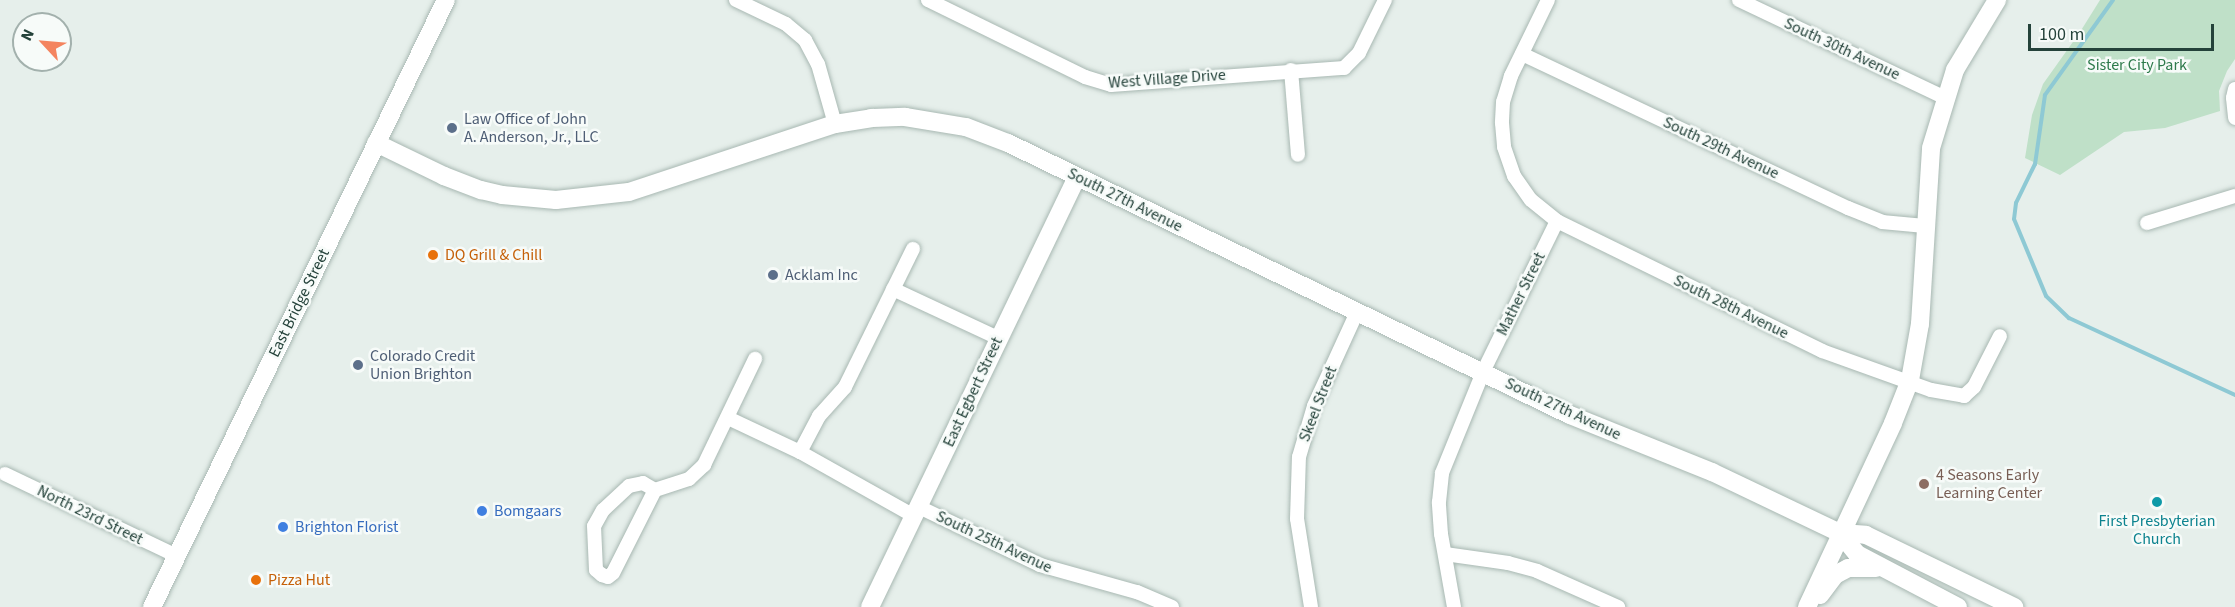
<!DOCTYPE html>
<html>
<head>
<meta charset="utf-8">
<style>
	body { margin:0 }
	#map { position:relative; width:2235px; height:607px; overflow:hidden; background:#e6efeb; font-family:"Source Sans 3",sans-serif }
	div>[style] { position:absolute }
	.green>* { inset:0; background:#bfe0c8 }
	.stream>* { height:4px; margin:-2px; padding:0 2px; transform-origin:2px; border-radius:2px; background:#8ec9d4 }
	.roads { filter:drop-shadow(0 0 2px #a8b8b2) drop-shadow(0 0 2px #a8b8b2) }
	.street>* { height:14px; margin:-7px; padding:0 7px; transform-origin:7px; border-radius:7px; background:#fff }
	.secondary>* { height:18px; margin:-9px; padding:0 9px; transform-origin:9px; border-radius:9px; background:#fff }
	.dots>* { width:16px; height:16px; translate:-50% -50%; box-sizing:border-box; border:3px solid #f7fbf9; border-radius:50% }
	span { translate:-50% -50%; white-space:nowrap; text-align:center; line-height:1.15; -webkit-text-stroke:5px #f7fbf9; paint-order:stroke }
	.street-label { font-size:16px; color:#24423a }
	.park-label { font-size:16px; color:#2d7a4b }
	.service-label { font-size:16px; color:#4e5e75 }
	.left { translate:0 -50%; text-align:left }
	.food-label { font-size:16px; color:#c56008 }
	.education-label { font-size:16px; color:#785e54 }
	.shop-label { font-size:16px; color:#366cbe }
	.culture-label { font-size:16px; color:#0d838f }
	.north { position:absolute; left:12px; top:12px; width:60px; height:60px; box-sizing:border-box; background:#f7fbf9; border:2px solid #a3b1ad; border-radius:50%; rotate:296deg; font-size:16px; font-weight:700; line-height:24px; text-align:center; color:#24423a }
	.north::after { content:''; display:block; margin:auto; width:21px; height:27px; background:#f4845f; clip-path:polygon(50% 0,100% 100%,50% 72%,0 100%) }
	.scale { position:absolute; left:2028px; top:24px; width:186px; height:27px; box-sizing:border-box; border:3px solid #24423a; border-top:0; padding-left:8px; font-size:18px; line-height:21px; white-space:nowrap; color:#24423a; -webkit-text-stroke:4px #f7fbf9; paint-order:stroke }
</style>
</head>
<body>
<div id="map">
	<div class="green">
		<div style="clip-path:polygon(2100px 0,2235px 0,2235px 59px,2227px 71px,2219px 91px,2220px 111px,2165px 128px,2124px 132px,2060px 175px,2025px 158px,2032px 115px,2043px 84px,2080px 32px)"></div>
	</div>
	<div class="stream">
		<div style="left:2113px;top:0;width:117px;rotate:125.6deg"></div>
		<div style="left:2045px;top:95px;width:70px;rotate:98.2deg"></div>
		<div style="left:2035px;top:164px;width:43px;rotate:116deg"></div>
		<div style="left:2016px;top:203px;width:16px;rotate:97deg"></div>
		<div style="left:2014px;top:219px;width:83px;rotate:67.4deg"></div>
		<div style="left:2046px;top:296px;width:32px;rotate:44deg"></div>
		<div style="left:2069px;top:318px;width:183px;rotate:24.9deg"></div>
	</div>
	<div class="roads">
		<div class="street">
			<div style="left:736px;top:0;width:55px;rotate:25.6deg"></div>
			<div style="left:786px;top:24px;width:25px;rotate:40deg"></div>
			<div style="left:805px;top:40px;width:27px;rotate:62deg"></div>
			<div style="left:818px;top:64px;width:62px;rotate:74.2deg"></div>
			<div style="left:928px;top:0;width:175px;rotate:26.1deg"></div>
			<div style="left:1085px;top:77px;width:27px;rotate:17deg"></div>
			<div style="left:1111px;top:85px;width:234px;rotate:-4.2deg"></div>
			<div style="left:1344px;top:68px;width:21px;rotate:-45deg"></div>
			<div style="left:1359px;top:53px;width:59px;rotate:-63.9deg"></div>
			<div style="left:1548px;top:0;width:85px;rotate:116deg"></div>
			<div style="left:1511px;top:76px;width:27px;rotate:107deg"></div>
			<div style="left:1503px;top:102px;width:21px;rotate:93deg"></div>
			<div style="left:1502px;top:123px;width:24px;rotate:85deg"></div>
			<div style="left:1504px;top:147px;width:31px;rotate:71deg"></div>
			<div style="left:1514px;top:176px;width:29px;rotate:55deg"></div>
			<div style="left:1531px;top:200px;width:33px;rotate:39deg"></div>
			<div style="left:1557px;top:221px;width:295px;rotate:26.1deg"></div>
			<div style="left:1822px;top:351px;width:116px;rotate:19.7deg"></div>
			<div style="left:1931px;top:390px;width:34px;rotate:10deg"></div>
			<div style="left:1964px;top:396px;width:13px;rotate:-42deg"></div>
			<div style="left:1974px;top:387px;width:57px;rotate:-63deg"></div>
			<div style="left:1739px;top:0;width:228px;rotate:25.4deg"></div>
			<div style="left:1522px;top:54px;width:361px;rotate:25.3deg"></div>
			<div style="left:1848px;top:208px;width:37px;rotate:22deg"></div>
			<div style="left:1882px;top:222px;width:43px;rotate:5.3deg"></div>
			<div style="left:1291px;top:70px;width:85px;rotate:85.3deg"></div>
			<div style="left:2235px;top:89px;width:9px;rotate:103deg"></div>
			<div style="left:2233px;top:98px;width:20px;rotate:84deg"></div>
			<div style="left:2147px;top:223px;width:92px;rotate:-17.1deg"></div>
			<div style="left:893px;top:289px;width:116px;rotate:25deg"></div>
			<div style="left:728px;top:418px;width:80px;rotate:25.3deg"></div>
			<div style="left:800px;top:452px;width:131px;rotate:29.3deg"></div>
			<div style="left:800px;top:452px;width:41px;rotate:-62.2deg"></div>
			<div style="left:819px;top:416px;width:39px;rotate:-48deg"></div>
			<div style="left:845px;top:387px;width:154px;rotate:-63.8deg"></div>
			<div style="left:5px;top:474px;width:191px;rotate:25.5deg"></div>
			<div style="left:655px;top:490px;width:14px;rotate:-150deg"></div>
			<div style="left:643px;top:483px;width:14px;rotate:168deg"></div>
			<div style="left:629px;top:486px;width:35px;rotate:137deg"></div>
			<div style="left:603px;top:510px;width:18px;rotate:119deg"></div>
			<div style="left:594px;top:526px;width:44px;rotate:87.4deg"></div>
			<div style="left:596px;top:570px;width:8px;rotate:40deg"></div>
			<div style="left:602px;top:575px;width:6px;rotate:18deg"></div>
			<div style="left:608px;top:577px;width:6px;rotate:-39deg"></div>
			<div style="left:613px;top:573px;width:93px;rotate:-63.2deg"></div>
			<div style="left:655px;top:490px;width:36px;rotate:-18deg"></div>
			<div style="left:689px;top:479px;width:21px;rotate:-43deg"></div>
			<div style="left:704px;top:465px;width:118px;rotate:-64.3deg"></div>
			<div style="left:919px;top:507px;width:134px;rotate:25.6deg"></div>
			<div style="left:1040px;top:565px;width:101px;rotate:15.6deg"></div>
			<div style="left:1137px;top:592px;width:38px;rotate:23deg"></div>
			<div style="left:1445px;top:554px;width:64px;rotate:8.1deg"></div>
			<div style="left:1508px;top:563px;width:30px;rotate:15deg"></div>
			<div style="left:1537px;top:571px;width:89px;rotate:24deg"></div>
			<div style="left:1311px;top:607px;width:89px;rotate:-99deg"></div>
			<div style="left:1297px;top:519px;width:62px;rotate:-88.2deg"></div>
			<div style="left:1299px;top:457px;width:53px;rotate:-73.6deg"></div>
			<div style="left:1314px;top:406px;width:103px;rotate:-65.4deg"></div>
			<div style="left:1454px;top:607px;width:74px;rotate:-100.1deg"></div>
			<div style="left:1441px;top:534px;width:32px;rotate:-94deg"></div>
			<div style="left:1439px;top:502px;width:29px;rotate:-84deg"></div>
			<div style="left:1442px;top:473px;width:109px;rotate:-67.9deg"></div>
			<div style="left:1483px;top:372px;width:168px;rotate:-63.9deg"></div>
		</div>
		<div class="secondary">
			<div style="left:376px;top:143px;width:76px;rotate:25.9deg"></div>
			<div style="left:444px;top:176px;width:40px;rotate:21deg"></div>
			<div style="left:481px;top:190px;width:22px;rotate:13deg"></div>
			<div style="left:502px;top:195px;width:54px;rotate:5.3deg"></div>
			<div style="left:556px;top:200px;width:73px;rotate:-6.3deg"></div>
			<div style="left:629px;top:192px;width:217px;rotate:-18.3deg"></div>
			<div style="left:835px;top:124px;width:36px;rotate:-9deg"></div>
			<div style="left:871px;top:118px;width:34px;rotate:-2deg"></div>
			<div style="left:905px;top:117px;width:62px;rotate:9.3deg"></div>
			<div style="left:966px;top:127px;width:45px;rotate:20.9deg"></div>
			<div style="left:1008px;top:143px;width:624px;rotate:25.83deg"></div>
			<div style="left:1570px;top:415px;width:153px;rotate:21.9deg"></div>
			<div style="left:1712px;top:472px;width:142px;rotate:25.5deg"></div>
			<div style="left:1840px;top:533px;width:26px;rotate:4deg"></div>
			<div style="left:1866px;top:535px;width:165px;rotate:25.9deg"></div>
			<div style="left:1840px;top:533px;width:27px;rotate:51deg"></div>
			<div style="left:1857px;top:554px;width:114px;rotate:27.7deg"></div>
			<div style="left:1820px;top:595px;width:25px;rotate:-53deg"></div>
			<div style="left:1835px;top:575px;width:15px;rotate:-28deg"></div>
			<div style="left:1848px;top:568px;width:28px"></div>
			<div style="left:152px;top:607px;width:674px;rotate:-64.16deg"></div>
			<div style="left:870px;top:607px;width:477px;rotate:-64.3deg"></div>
			<div style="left:1807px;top:607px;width:203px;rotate:-64.9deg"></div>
			<div style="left:1893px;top:423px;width:46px;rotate:-68.4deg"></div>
			<div style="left:1910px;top:380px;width:57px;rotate:-79.9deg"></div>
			<div style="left:1920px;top:324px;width:176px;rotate:-86.4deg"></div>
			<div style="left:1931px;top:148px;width:82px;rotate:-72.9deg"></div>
			<div style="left:1955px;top:70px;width:82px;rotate:-59deg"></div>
		</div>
	</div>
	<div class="dots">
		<div style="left:452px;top:128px;background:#5c6f8a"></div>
		<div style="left:433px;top:255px;background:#e8710a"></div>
		<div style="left:773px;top:275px;background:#5c6f8a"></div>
		<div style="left:358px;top:365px;background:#5c6f8a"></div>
		<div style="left:1924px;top:484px;background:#8d6e63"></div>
		<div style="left:2157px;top:502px;background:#0f9aa8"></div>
		<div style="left:482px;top:511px;background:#3f7fe0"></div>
		<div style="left:283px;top:527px;background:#3f7fe0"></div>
		<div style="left:256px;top:580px;background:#e8710a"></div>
	</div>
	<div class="street-label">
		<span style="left:1842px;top:49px;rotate:25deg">South 30th Avenue</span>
		<span style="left:1167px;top:79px;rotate:-4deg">West Village Drive</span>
		<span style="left:1721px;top:148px;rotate:25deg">South 29th Avenue</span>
		<span style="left:1125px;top:200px;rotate:26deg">South 27th Avenue</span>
		<span style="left:1521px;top:294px;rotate:-64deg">Mather Street</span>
		<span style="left:299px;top:303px;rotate:-64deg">East Bridge Street</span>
		<span style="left:1731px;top:307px;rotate:26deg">South 28th Avenue</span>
		<span style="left:973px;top:392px;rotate:-65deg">East Egbert Street</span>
		<span style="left:1318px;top:404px;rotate:-69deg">Skeel Street</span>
		<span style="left:1563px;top:409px;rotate:25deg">South 27th Avenue</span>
		<span style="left:90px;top:515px;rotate:26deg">North 23rd Street</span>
		<span style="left:994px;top:542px;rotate:25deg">South 25th Avenue</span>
	</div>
	<div class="park-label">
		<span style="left:2137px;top:65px">Sister City Park</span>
	</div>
	<div class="service-label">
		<span class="left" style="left:464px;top:128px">Law Office of John<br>A. Anderson, Jr., LLC</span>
		<span class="left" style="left:785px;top:275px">Acklam Inc</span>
		<span class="left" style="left:370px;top:365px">Colorado Credit<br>Union Brighton</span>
	</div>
	<div class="food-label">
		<span class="left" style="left:445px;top:255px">DQ Grill &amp; Chill</span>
		<span class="left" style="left:268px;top:580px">Pizza Hut</span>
	</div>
	<div class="education-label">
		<span class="left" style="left:1936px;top:484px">4 Seasons Early<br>Learning Center</span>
	</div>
	<div class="shop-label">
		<span class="left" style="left:494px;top:511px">Bomgaars</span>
		<span class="left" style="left:295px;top:527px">Brighton Florist</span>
	</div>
	<div class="culture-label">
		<span style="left:2157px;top:530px">First Presbyterian<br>Church</span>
	</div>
	<div class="north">N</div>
	<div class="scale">100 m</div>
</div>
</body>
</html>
